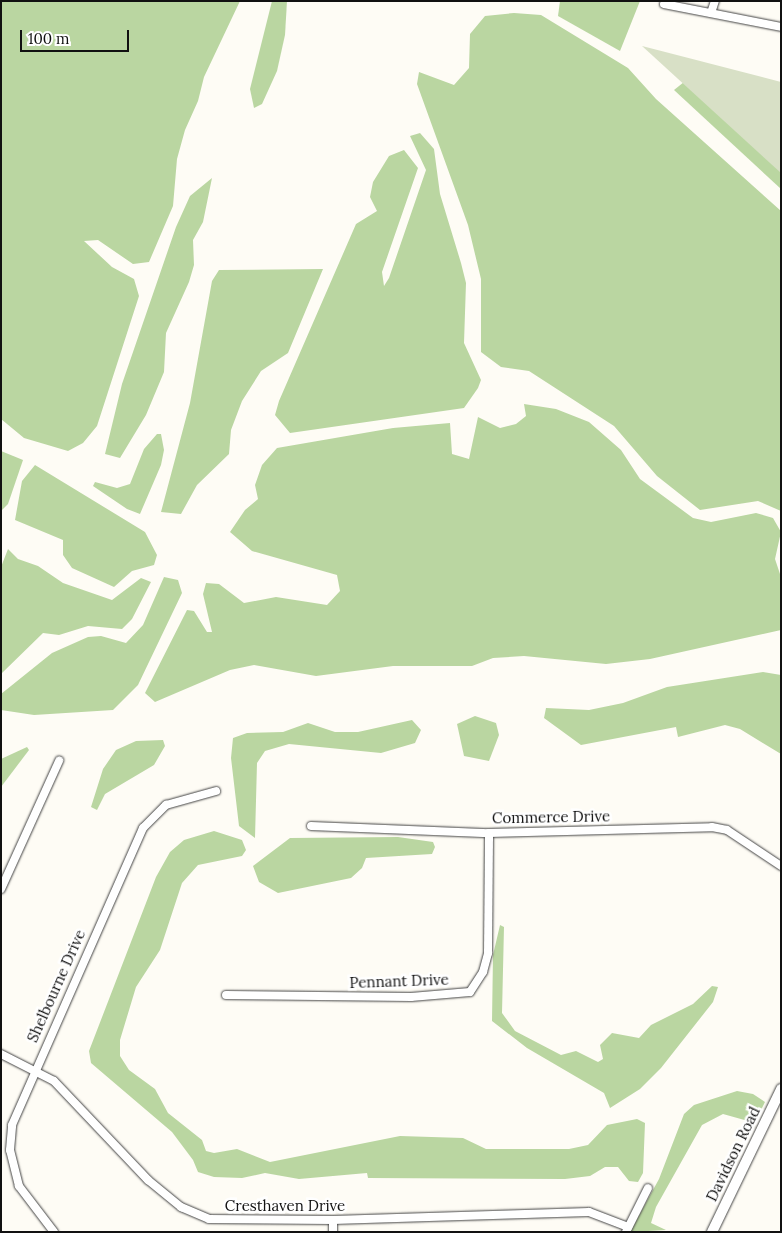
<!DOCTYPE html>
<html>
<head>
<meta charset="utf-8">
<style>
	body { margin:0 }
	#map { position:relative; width:782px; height:1233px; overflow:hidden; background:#fefcf5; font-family:Lora,serif }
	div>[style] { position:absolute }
	.forest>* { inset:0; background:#bad6a1 }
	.cemetery>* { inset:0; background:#d8e0c6 }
	.roads { filter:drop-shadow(0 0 1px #444) drop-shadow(0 0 1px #444) }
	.minor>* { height:8px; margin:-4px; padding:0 4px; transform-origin:4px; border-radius:4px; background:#fff }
	.tertiary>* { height:10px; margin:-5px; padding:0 5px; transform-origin:5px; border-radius:5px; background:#fff }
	span { translate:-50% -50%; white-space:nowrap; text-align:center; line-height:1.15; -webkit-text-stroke:5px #fff; paint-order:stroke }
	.street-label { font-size:15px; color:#111 }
	.frame { position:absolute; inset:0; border:2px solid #111; pointer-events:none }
	.scale { position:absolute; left:20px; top:30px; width:109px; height:22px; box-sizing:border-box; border:2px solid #111; border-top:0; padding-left:6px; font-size:15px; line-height:18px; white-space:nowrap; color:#111; -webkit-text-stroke:4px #fff; paint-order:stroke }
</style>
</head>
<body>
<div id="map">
	<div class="forest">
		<div style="clip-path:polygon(1px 1px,240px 1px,204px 77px,198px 101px,185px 130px,177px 159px,173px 206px,149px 262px,133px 264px,98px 240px,84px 241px,112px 267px,134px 279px,139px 296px,97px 426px,83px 443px,68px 451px,24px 438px,1px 419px)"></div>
		<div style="clip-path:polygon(272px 1px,287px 1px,285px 35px,277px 71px,262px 104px,254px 108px,250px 89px)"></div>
		<div style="clip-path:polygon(560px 1px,640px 1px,620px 51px,558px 16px)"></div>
		<div style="clip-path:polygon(514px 13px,541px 15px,628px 68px,656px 99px,781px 211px,781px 511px,758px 501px,700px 510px,657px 476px,614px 426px,529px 371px,501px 367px,481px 352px,481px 279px,468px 225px,417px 84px,419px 72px,454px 85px,469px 68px,470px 34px,485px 16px)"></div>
		<div style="clip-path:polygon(694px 74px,781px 166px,781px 189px,674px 90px)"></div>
		<div style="clip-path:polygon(420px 133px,434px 149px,440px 194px,461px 263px,466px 283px,464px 343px,481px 380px,478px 388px,464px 408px,290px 433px,275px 415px,279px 401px,356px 224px,377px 211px,370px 197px,373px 182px,389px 156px,404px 150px,418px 168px,382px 272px,384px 286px,389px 278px,426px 170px,410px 136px)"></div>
		<div style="clip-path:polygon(212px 178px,203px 222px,193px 240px,194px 265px,189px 282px,166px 333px,164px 372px,146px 415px,120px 458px,105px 454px,122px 384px,176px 227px,190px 196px)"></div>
		<div style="clip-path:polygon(323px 269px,288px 353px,261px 371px,242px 401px,231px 430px,229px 454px,197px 485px,181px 514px,161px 512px,190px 403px,212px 281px,219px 270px)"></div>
		<div style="clip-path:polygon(524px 404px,556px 409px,589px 422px,621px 450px,640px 479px,693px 518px,711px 522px,756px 513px,773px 518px,781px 532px,775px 559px,781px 577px,781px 630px,650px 659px,606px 664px,524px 656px,493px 658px,472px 666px,393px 666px,316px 676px,254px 665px,230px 670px,155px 702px,145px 693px,187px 610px,194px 611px,207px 632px,212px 632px,203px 594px,206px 583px,219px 584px,244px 603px,276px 597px,327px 605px,340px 591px,337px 575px,252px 551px,230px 532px,245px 510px,258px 499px,255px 485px,262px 465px,277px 448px,393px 428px,450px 423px,452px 454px,469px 459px,478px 417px,500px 428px,516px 424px,526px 416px)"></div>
		<div style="clip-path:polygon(157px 434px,161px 434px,164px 450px,161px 465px,140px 514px,127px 509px,93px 486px,95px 482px,117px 488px,130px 484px,144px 449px)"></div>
		<div style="clip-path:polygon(1px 451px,23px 460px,8px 504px,1px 511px)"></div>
		<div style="clip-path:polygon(35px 465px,145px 532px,157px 555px,154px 565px,132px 571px,114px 587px,72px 568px,63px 555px,63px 540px,15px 520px,22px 481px)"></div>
		<div style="clip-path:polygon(8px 549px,18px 559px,38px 566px,63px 583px,112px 600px,141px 578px,151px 582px,132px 619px,122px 629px,88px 626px,59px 635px,43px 633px,1px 674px,1px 567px)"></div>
		<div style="clip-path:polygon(164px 577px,178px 580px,182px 593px,138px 685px,113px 710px,34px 715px,1px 710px,1px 694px,52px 653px,88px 637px,101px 636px,126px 643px,143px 625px)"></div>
		<div style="clip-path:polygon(763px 672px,781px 675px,781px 754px,740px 729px,725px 725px,678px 737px,676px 727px,581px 745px,544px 718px,546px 708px,589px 710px,623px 703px,667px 687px)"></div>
		<div style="clip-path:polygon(475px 716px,496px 723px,499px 735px,489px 761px,464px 756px,457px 724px)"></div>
		<div style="clip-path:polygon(412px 720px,421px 730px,415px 743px,381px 753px,289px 744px,265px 751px,257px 763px,255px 838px,239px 826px,231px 758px,233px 738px,247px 733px,283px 732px,308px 723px,335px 732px,358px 732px)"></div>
		<div style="clip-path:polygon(163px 740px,165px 746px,154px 765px,105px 794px,97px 810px,91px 807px,103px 769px,116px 750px,136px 741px)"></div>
		<div style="clip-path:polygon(27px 747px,29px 750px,1px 787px,1px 759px)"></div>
		<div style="clip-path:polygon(214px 831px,242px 840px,246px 850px,242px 856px,198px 865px,182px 883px,160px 950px,136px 987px,120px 1040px,120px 1056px,129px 1070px,155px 1089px,168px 1113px,202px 1140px,206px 1151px,214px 1153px,237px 1149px,270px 1162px,400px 1136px,463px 1138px,486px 1149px,569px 1149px,588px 1145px,607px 1125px,637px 1119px,645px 1123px,643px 1173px,638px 1182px,629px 1181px,618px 1167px,605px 1167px,590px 1176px,565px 1179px,368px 1178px,367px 1173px,299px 1179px,265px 1173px,242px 1178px,214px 1177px,198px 1172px,193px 1160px,172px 1132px,91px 1063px,89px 1051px,156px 877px,170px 852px,184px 840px)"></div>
		<div style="clip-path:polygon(398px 837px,433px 842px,435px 847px,432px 854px,366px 858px,362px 868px,351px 878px,278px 893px,259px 882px,253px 866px,290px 838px)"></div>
		<div style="clip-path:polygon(500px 925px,504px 927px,502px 1013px,515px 1031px,561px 1055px,576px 1051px,598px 1062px,603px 1059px,600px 1045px,612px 1033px,639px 1038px,651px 1025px,693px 1004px,712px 986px,718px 987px,713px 1002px,661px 1068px,640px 1089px,610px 1108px,604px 1093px,527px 1048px,492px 1021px,493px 955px)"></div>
		<div style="clip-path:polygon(737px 1091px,753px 1094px,765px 1102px,759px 1114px,748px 1121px,723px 1114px,702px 1125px,656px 1207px,651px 1223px,666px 1230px,630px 1232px,659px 1179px,684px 1114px,694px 1105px)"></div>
	</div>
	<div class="cemetery">
		<div style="clip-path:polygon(642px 46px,781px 82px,781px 173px)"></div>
	</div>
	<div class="roads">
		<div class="minor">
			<div style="left:664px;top:4px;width:119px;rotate:11.1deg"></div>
			<div style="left:711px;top:13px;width:13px;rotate:-72deg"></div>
			<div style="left:311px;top:826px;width:178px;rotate:2.3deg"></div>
			<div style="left:489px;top:833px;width:223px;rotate:-1.5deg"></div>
			<div style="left:712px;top:827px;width:15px;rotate:11deg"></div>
			<div style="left:727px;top:830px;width:65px;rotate:33.7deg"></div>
			<div style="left:1px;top:889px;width:141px;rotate:-65.6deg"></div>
			<div style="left:226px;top:995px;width:185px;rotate:0.6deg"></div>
			<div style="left:411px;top:997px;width:59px;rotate:-4.8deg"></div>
			<div style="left:470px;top:992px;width:24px;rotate:-57deg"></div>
			<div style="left:483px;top:972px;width:20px;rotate:-75deg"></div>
			<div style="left:488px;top:953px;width:120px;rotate:-89.5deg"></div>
			<div style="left:1px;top:1054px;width:59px;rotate:27deg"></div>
			<div style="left:54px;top:1081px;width:137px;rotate:46.5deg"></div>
			<div style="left:148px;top:1180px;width:43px;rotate:39.3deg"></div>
			<div style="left:181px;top:1207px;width:30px;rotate:23deg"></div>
			<div style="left:209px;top:1219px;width:124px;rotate:0.5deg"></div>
			<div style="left:333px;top:1220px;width:256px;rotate:-1.8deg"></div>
			<div style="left:589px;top:1212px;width:42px;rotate:21deg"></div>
			<div style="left:333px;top:1220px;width:12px;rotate:90deg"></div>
			<div style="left:54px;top:1232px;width:58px;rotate:-127.3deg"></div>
			<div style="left:19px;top:1186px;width:37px;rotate:-104deg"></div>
			<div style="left:10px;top:1150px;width:25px;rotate:-85deg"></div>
			<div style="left:12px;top:1125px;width:325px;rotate:-66.2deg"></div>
			<div style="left:143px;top:828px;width:33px;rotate:-45deg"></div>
			<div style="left:166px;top:805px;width:52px;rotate:-15.6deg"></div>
			<div style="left:626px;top:1232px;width:49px;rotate:-63.4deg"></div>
		</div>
		<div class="tertiary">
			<div style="left:712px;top:1232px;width:159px;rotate:-64.2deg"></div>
		</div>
	</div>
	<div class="street-label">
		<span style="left:551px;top:817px;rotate:-1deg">Commerce Drive</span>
		<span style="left:399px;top:981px;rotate:-2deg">Pennant Drive</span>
		<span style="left:56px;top:986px;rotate:-66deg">Shelbourne Drive</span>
		<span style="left:733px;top:1154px;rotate:-64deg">Davidson Road</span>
		<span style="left:285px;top:1206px">Cresthaven Drive</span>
	</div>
	<div class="frame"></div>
	<div class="scale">100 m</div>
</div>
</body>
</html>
